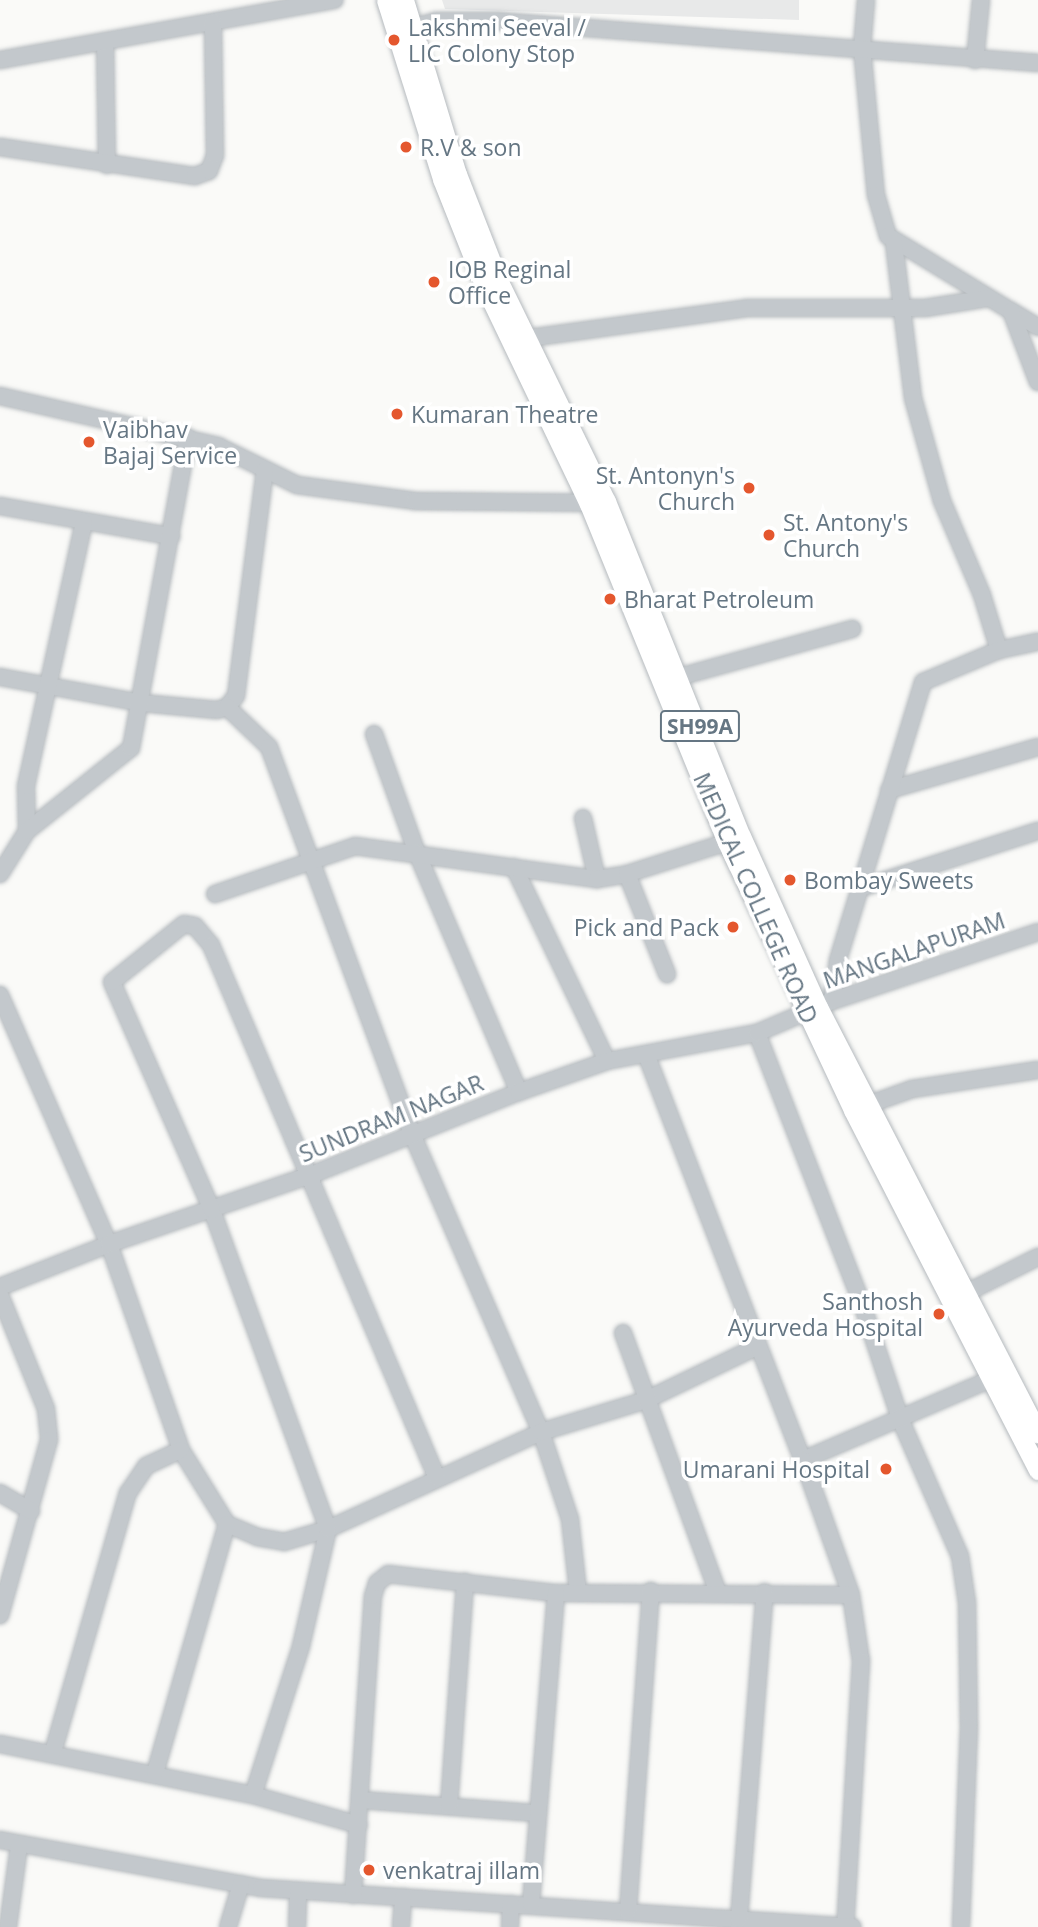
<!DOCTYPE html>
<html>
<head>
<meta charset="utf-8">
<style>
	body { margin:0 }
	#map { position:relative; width:1038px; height:1927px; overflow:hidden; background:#fafaf8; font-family:"Open Sans",sans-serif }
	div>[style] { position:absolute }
	.built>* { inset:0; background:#e8e9e9 }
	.roads { filter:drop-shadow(0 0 2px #b5babe) drop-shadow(0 0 2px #b5babe) }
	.minor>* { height:16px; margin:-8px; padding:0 8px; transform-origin:8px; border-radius:8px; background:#c3c8cc }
	.major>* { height:19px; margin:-9.5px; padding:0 9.5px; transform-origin:9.5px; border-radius:9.5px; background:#fff }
	.dots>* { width:19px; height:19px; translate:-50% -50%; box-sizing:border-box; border:4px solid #fff; border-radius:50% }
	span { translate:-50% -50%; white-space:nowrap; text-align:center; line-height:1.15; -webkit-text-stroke:7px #fff; paint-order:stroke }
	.shield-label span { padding:2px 5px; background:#fff; border:2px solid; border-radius:5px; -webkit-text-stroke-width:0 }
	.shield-label { font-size:21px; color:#657683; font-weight:700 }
	.poi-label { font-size:23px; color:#657683 }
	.left { translate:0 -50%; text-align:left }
	.right { translate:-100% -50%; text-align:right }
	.street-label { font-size:23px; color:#657683 }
</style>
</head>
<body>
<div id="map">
	<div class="built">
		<div style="clip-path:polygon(442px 0,799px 0,799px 20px,445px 9px)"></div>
	</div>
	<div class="roads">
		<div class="minor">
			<div style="left:866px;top:0;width:48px;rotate:94.8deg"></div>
			<div style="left:862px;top:48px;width:148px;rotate:84.6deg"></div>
			<div style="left:876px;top:195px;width:43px;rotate:73.7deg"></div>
			<div style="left:888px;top:236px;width:144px;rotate:31.4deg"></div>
			<div style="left:403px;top:30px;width:34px;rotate:-15deg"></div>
			<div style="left:436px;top:21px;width:61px"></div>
			<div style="left:497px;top:21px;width:543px;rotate:4.44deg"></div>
			<div style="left:105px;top:41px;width:124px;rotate:89.1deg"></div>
			<div style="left:0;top:60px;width:340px;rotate:-10.2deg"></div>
			<div style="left:975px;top:60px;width:60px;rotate:-84.3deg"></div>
			<div style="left:0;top:147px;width:197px;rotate:8.5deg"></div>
			<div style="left:195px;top:176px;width:15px;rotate:-20deg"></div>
			<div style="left:209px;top:171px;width:17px;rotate:-69deg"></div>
			<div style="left:215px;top:155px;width:133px;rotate:-90.9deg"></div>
			<div style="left:894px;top:243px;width:156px;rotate:83deg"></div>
			<div style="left:913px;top:398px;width:107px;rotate:74.3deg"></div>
			<div style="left:942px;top:501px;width:102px;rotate:66.9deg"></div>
			<div style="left:982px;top:595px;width:58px;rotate:72.8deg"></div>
			<div style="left:1038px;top:327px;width:31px;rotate:-149deg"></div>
			<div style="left:1011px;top:311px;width:76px;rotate:69.2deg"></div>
			<div style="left:529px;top:338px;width:220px;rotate:-7.8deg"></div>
			<div style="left:747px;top:308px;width:178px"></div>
			<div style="left:925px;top:308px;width:65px;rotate:-8.9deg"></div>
			<div style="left:0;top:396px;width:224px;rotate:12.9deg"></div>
			<div style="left:218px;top:446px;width:88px;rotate:26.3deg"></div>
			<div style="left:297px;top:485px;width:119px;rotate:7.7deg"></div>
			<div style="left:415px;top:501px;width:182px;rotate:0.6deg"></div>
			<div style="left:0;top:506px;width:174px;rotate:10deg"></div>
			<div style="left:0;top:677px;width:144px;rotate:10.4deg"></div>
			<div style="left:142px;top:703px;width:75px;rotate:5.3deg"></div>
			<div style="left:217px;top:710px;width:10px;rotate:-17deg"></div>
			<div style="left:227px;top:707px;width:14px;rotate:-51deg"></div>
			<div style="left:236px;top:696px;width:228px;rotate:-82.7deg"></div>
			<div style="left:679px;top:677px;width:180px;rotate:-15.5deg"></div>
			<div style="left:227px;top:707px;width:58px;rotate:43.6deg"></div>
			<div style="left:269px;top:747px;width:413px;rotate:69.7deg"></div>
			<div style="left:412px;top:1134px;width:325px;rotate:66.6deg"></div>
			<div style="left:541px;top:1432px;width:92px;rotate:71.6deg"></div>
			<div style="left:570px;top:1519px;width:73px;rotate:83.7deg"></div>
			<div style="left:374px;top:734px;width:127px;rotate:70.1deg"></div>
			<div style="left:417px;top:853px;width:260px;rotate:66.9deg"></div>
			<div style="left:889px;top:790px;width:155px;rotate:-16.1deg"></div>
			<div style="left:583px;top:818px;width:63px;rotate:77.1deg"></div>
			<div style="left:27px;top:831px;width:45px;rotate:-91.3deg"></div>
			<div style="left:26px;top:786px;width:270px;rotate:-77.6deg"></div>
			<div style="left:514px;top:867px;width:215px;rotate:64.4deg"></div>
			<div style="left:0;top:874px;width:51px;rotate:-57.9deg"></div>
			<div style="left:27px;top:831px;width:133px;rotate:-38.6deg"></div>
			<div style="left:131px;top:748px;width:316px;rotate:-79.6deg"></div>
			<div style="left:627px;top:874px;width:108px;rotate:68.2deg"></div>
			<div style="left:861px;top:888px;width:186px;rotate:-17.9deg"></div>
			<div style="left:215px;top:894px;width:148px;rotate:-18.9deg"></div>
			<div style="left:355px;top:846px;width:244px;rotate:7.8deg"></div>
			<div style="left:597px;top:879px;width:30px;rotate:-9deg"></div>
			<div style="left:627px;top:874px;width:105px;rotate:-17.7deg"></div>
			<div style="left:0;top:995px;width:272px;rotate:66.4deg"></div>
			<div style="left:109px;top:1244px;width:218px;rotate:70.7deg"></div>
			<div style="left:181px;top:1450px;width:87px;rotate:58.1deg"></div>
			<div style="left:227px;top:1524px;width:33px;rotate:23deg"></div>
			<div style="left:257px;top:1537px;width:27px;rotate:10deg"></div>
			<div style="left:284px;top:1542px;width:46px;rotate:-16.5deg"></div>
			<div style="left:328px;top:1529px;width:234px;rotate:-24.5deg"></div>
			<div style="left:541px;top:1432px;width:110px;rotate:-16.9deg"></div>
			<div style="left:646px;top:1400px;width:124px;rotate:-25.7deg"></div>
			<div style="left:832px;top:1001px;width:41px;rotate:-81.7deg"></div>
			<div style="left:838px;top:960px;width:291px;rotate:-73deg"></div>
			<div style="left:923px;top:682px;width:82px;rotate:-22.8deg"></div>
			<div style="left:999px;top:650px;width:40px;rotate:-12deg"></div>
			<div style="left:757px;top:1033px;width:291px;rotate:68.8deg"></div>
			<div style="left:862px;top:1304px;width:123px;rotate:71.6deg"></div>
			<div style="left:901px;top:1421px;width:147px;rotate:66.4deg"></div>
			<div style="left:960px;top:1556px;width:48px;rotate:81.5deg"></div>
			<div style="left:967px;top:1603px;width:124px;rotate:89.1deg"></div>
			<div style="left:969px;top:1727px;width:200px;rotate:92.3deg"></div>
			<div style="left:646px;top:1054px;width:435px;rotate:68.9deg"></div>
			<div style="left:803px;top:1460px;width:205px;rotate:-23.3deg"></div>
			<div style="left:859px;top:1108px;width:56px;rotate:-19.7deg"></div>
			<div style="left:912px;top:1089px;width:127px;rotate:-8.6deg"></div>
			<div style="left:0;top:1287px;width:117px;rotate:-21.5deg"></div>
			<div style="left:109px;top:1244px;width:213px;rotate:-18.9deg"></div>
			<div style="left:311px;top:1175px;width:224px;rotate:-21.8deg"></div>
			<div style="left:519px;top:1092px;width:93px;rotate:-19.4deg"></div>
			<div style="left:607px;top:1061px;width:153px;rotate:-10.6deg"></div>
			<div style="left:757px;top:1033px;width:82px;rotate:-23.1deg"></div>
			<div style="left:832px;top:1001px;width:217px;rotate:-18.5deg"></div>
			<div style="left:0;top:1295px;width:123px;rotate:68deg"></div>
			<div style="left:46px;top:1409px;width:31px;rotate:84deg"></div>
			<div style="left:49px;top:1440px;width:182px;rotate:105.6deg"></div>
			<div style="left:956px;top:1298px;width:92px;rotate:-26.6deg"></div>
			<div style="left:623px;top:1333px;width:277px;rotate:69.9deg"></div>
			<div style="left:803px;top:1460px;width:143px;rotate:70.4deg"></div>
			<div style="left:851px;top:1595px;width:67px;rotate:81.4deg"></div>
			<div style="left:861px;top:1661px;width:266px;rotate:93.4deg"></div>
			<div style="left:0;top:1493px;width:36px;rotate:30deg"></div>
			<div style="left:0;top:1744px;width:258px;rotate:11.4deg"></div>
			<div style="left:253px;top:1795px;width:110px;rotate:15.8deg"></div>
			<div style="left:53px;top:1752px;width:270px;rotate:-73.9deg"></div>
			<div style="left:128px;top:1493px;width:32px;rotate:-56deg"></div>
			<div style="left:146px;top:1466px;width:38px;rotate:-25deg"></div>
			<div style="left:155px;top:1773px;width:259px;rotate:-73.9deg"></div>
			<div style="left:253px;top:1795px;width:157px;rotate:-72.1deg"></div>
			<div style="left:301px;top:1646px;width:120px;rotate:-77deg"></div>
			<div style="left:328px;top:1529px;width:339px;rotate:-110deg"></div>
			<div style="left:212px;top:1210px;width:249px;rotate:-113.7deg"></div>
			<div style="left:112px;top:982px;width:92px;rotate:-38.9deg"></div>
			<div style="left:184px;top:924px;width:11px;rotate:10deg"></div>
			<div style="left:195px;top:926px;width:25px;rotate:50deg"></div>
			<div style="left:211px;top:945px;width:579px;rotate:67.02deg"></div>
			<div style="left:362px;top:1800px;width:174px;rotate:4.3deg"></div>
			<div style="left:449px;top:1806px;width:225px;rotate:-85.9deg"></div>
			<div style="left:0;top:1840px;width:265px;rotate:10.4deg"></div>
			<div style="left:261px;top:1888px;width:593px;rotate:3.77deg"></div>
			<div style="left:353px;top:1895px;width:300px;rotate:-86.2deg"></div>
			<div style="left:373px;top:1596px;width:14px;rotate:-73deg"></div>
			<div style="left:377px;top:1583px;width:14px;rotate:-39deg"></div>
			<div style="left:388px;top:1574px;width:169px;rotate:6.5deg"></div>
			<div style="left:556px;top:1593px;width:295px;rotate:0.4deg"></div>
			<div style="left:531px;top:1904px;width:312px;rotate:-85.4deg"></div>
			<div style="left:628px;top:1911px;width:321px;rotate:-85.9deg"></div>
			<div style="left:739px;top:1919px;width:328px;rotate:-85.5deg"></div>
			<div style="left:8px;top:1927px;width:82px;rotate:-82.3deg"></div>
			<div style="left:228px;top:1927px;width:45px;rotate:-73.2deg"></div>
			<div style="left:297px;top:1927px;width:36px;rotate:-88deg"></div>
			<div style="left:401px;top:1927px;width:30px;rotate:-86deg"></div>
			<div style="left:510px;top:1927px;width:23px;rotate:-88deg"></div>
		</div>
		<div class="major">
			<div style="left:386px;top:0;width:188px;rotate:72.6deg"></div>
			<div style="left:442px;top:179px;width:116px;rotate:68.3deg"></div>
			<div style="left:485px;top:287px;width:241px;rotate:64.4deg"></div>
			<div style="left:589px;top:504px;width:365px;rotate:67.8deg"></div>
			<div style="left:727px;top:842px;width:296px;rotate:64.8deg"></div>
			<div style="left:853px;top:1110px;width:405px;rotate:62.8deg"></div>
			<div style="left:404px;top:0;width:182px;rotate:73.1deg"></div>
			<div style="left:457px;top:174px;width:116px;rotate:68.7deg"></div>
			<div style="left:499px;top:282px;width:244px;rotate:64deg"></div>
			<div style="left:606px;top:501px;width:361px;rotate:68.1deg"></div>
			<div style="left:741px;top:836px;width:188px;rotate:65.8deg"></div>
			<div style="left:818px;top:1007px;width:480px;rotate:62.7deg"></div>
		</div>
	</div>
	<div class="dots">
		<div style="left:394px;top:40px;background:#e4572e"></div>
		<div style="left:406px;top:147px;background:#e4572e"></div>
		<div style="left:434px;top:282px;background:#e4572e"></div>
		<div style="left:397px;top:414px;background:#e4572e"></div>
		<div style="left:89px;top:442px;background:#e4572e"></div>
		<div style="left:749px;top:488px;background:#e4572e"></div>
		<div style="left:769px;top:535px;background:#e4572e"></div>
		<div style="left:610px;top:599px;background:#e4572e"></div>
		<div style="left:790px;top:880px;background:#e4572e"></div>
		<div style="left:733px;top:927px;background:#e4572e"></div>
		<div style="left:939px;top:1314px;background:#e4572e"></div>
		<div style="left:886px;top:1469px;background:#e4572e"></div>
		<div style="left:369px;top:1870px;background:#e4572e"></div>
	</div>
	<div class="shield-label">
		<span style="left:700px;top:726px">SH99A</span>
	</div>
	<div class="poi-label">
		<span class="left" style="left:408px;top:40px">Lakshmi Seeval /<br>LIC Colony Stop</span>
		<span class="left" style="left:420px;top:147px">R.V &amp; son</span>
		<span class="left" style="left:448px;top:282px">IOB Reginal<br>Office</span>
		<span class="left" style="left:411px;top:414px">Kumaran Theatre</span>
		<span class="left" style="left:103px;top:442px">Vaibhav<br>Bajaj Service</span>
		<span class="right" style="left:735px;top:488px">St. Antonyn's<br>Church</span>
		<span class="left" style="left:783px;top:535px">St. Antony's<br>Church</span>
		<span class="left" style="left:624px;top:599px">Bharat Petroleum</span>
		<span class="left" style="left:804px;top:880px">Bombay Sweets</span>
		<span class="right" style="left:719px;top:927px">Pick and Pack</span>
		<span class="right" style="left:923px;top:1314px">Santhosh<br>Ayurveda Hospital</span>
		<span class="right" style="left:870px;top:1469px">Umarani Hospital</span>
		<span class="left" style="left:383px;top:1870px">venkatraj illam</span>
	</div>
	<div class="street-label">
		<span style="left:756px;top:898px;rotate:66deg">MEDICAL COLLEGE ROAD</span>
		<span style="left:914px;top:950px;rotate:-19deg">MANGALAPURAM</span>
		<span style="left:391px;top:1118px;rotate:-22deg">SUNDRAM NAGAR</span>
	</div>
</div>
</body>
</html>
